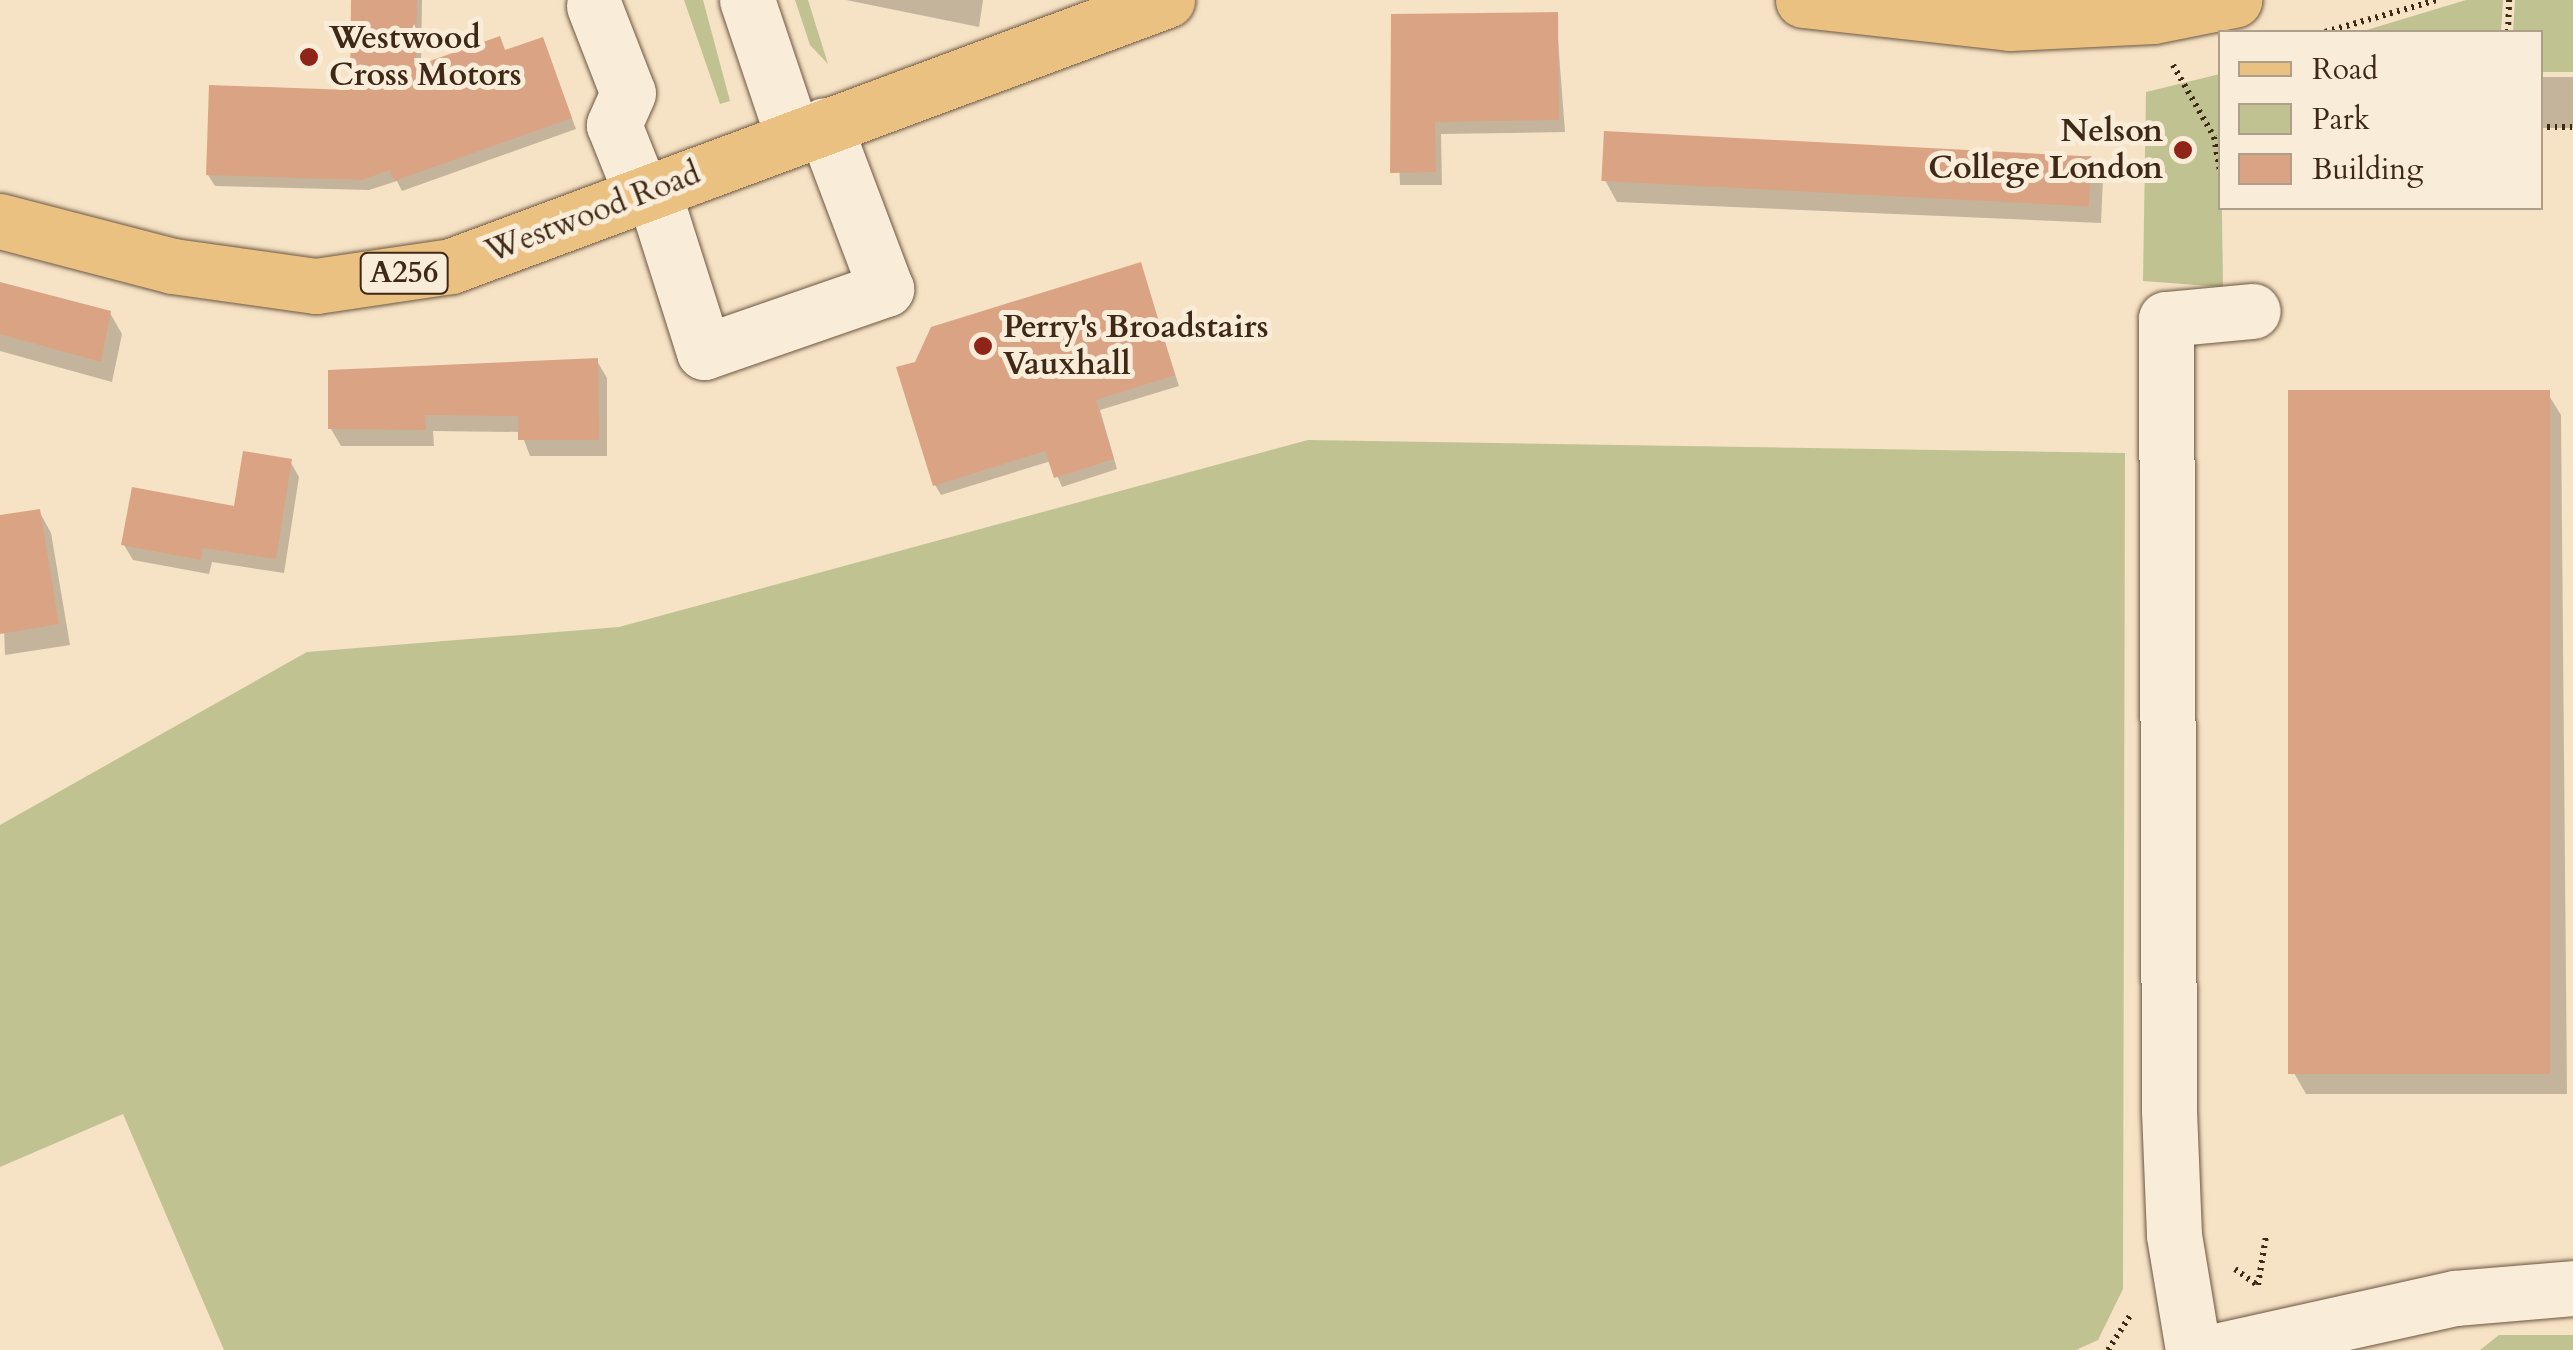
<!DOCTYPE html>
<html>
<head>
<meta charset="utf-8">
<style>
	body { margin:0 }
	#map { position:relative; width:2573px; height:1350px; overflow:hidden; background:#f6e2c4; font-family:Cardo,serif }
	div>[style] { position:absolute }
	.green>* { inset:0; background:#c1c291 }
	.shadow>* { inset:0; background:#0003; transform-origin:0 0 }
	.building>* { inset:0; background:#daa484; transform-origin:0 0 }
	.path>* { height:6px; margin-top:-3px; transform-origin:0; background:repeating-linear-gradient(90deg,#3e2917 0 2.5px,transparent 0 7.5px) }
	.roads { filter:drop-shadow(0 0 2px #6c5742) drop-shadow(0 0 2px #6c5742) }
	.minor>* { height:55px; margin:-27.5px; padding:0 27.5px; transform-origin:27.5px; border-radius:27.5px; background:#f9ecd9 }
	.major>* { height:55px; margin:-27.5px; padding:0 27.5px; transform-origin:27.5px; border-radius:27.5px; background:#ebc182 }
	.dots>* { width:28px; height:28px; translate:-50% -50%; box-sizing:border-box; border:5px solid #f9ecd9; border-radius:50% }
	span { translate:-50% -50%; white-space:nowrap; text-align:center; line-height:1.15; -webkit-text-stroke:10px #f9ecd9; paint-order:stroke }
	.shield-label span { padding:2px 8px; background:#f9ecd9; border:2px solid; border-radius:8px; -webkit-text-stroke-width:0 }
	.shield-label { font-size:30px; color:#3e2917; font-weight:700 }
	.poi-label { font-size:32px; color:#3e2917; font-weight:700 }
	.left { translate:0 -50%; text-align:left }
	.right { translate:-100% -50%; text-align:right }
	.street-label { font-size:32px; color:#3e2917 }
	.legend { position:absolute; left:2218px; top:30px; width:325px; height:180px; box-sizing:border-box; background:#f9ecd9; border:2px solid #ae9e8b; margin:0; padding:12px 18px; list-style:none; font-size:30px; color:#3e2917 }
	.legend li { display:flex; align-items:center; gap:20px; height:50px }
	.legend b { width:50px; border:2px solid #ae9e8b }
</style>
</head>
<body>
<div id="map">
	<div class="green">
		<div style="clip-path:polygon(684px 0,703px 0,730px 101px,720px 104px)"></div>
		<div style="clip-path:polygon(795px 0,808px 0,828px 64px,810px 45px)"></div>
		<div style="clip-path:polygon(2466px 0,2503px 0,2501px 32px,2360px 32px)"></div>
		<div style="clip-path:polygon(2515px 0,2573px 0,2573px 72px,2541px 72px,2540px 32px,2513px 32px)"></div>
		<div style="clip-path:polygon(2220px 74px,2223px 287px,2143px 281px,2146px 92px)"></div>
		<div style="clip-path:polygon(1308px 440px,2125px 453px,2123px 1289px,2098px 1340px,2076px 1350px,224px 1350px,123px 1114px,0 1167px,0 825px,307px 652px,619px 627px)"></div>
		<div style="clip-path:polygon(2499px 1335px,2573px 1335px,2573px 1350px,2480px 1350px)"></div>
	</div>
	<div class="shadow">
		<div style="clip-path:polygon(354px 0,422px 0,421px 67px,499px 39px,506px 53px,542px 40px,576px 129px,402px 191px,397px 181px,369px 190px,215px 186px,208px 175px,352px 92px)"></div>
		<div style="clip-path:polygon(846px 0,983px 0,979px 27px)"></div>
		<div style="clip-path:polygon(1556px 14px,1565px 132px,1441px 134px,1442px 185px,1400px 185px,1393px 16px)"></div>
		<div style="left:2540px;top:77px;width:33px;height:51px"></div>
		<div style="clip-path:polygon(2091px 156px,2103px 177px,2101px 223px,1617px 202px,1605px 180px)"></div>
		<div style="clip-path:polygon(1140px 265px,1179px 386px,1100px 410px,1117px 469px,1062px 487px,1051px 461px,941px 495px,935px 485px)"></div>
		<div style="clip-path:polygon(0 284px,110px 313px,122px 334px,112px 382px,0 351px)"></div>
		<div style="clip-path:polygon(597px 361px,607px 378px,607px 456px,530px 456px,521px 432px,433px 431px,434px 446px,341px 446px,331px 429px)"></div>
		<div style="clip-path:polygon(2548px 394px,2561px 415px,2567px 1094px,2306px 1094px,2294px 1073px)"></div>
		<div style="clip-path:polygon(290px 461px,299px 477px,284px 573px,212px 562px,209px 574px,133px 560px,124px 545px,236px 509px)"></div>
		<div style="clip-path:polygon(39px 511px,51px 533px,70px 645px,5px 655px,0 518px)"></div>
	</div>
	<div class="building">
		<div style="clip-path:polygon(351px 0,417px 0,416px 66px,500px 36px,505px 50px,543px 37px,572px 118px,394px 181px,390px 170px,362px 180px,206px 175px,209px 85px,350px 90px)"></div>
		<div style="clip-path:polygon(1558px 12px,1559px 120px,1435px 122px,1436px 172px,1390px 173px,1391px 14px)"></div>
		<div style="left:1604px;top:131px;width:488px;height:50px;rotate:3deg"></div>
		<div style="clip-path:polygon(1141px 262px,1175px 375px,1096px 400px,1114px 459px,1054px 478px,1045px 451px,933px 486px,896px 367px,915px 362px,931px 327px)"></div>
		<div style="clip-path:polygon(0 282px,111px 311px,101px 362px,0 334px)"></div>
		<div style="clip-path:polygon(598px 358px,599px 440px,518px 440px,518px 416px,425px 415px,426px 430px,328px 429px,328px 370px)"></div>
		<div style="left:2288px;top:390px;width:262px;height:684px"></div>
		<div style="clip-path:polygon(243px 451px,292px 459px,276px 559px,203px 548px,201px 560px,121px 545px,132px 487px,234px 506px)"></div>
		<div style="clip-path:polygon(40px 509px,59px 624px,0 634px,0 515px)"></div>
	</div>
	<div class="path">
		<div style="left:2325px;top:32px;width:116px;rotate:-15.9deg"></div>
		<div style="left:2508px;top:32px;width:32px;rotate:-88deg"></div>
		<div style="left:2173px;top:65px;width:83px;rotate:60.3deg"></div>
		<div style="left:2214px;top:137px;width:36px;rotate:80deg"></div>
		<div style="left:2540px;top:127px;width:33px"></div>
		<div style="left:2235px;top:1269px;width:27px;rotate:36deg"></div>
		<div style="left:2258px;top:1285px;width:50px;rotate:-80.7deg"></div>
		<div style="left:2108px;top:1350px;width:43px;rotate:-57.4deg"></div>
	</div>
	<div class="roads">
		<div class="minor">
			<div style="left:747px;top:0;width:145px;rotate:71.4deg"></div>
			<div style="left:594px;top:6px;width:93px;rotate:68.7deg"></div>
			<div style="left:628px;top:93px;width:35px;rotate:114deg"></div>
			<div style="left:614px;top:125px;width:75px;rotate:68.2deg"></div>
			<div style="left:653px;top:191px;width:169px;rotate:72.4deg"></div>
			<div style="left:704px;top:352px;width:193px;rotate:-19.1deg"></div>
			<div style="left:886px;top:289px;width:175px;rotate:-110.7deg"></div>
			<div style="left:2193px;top:1350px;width:117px;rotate:-99.4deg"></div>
			<div style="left:2174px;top:1235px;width:126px;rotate:-92.3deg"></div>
			<div style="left:2169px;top:1109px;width:790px;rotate:-90.22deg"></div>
			<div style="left:2166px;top:319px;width:87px;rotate:-5.3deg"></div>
			<div style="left:2220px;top:1350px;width:241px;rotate:-12.5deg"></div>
			<div style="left:2455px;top:1298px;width:118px;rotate:-4.8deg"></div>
		</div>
		<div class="major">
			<div style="left:1803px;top:0;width:208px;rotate:6.3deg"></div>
			<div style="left:2010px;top:23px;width:143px;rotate:-2.8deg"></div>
			<div style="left:2153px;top:16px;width:83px;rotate:-11.2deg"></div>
			<div style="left:0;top:221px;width:179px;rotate:14.6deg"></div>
			<div style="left:173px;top:266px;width:144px;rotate:8deg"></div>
			<div style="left:316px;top:286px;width:136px;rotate:-8.4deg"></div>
			<div style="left:451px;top:266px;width:764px;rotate:-20.38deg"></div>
		</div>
	</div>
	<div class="dots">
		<div style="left:309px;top:57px;background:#8f2418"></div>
		<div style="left:2183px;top:150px;background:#8f2418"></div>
		<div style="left:983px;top:346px;background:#8f2418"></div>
	</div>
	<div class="shield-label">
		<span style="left:404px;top:273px">A256</span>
	</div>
	<div class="poi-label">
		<span class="left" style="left:329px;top:57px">Westwood<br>Cross Motors</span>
		<span class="right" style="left:2163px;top:150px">Nelson<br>College London</span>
		<span class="left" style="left:1003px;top:346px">Perry's Broadstairs<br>Vauxhall</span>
	</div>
	<div class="street-label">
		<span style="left:593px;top:213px;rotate:-21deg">Westwood Road</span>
	</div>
	<ul class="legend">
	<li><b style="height:12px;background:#ebc182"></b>Road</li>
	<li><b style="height:28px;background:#c1c291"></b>Park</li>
	<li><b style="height:28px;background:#daa484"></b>Building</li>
	</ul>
</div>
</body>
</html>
